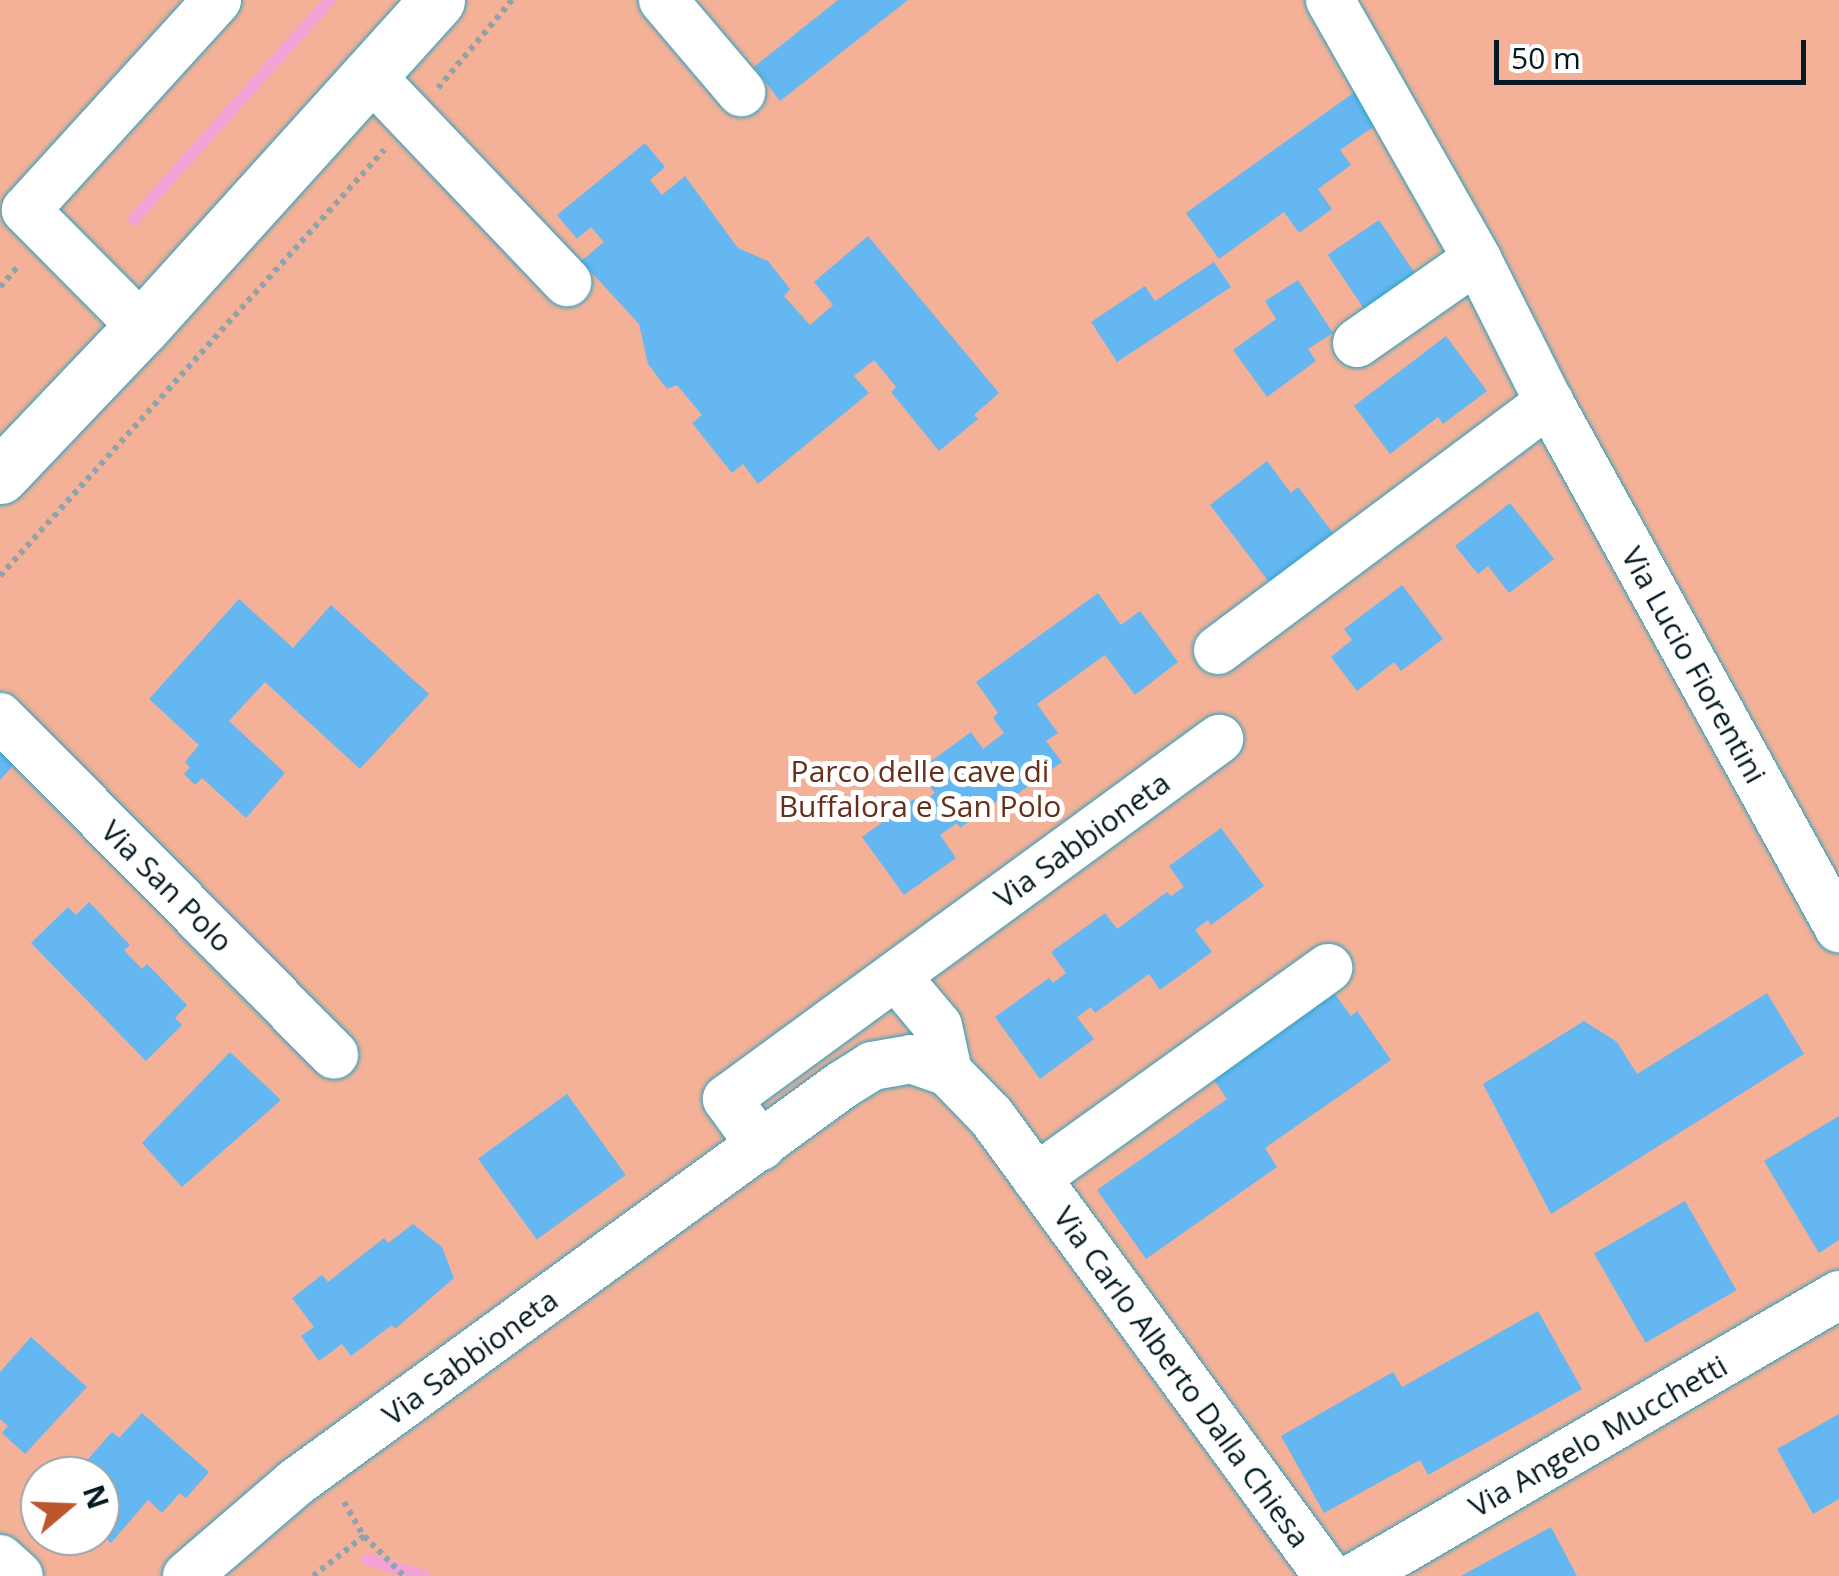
<!DOCTYPE html>
<html>
<head>
<meta charset="utf-8">
<style>
	body { margin:0 }
	#map { position:relative; width:1839px; height:1576px; overflow:hidden; background:#dbeef5; font-family:"Open Sans",sans-serif }
	div>[style] { position:absolute }
	.green>* { inset:0; background:#f4b197 }
	.stream>* { height:12px; margin:-6px; padding:0 6px; transform-origin:6px; border-radius:6px; background:#f4a2d6 }
	.building>* { inset:0; background:#65b7f1; transform-origin:0 0 }
	.path>* { height:6px; margin-top:-3px; transform-origin:0; background:repeating-linear-gradient(90deg,#8fa3aa 0 5px,transparent 0 10px) }
	.roads { filter:drop-shadow(0 0 2px #2ca0c1) drop-shadow(0 0 2px #2ca0c1) }
	.minor>* { height:48px; margin:-24px; padding:0 24px; transform-origin:24px; border-radius:24px; background:#fff }
	.secondary>* { height:55px; margin:-27.5px; padding:0 27.5px; transform-origin:27.5px; border-radius:27.5px; background:#fff }
	span { translate:-50% -50%; white-space:nowrap; text-align:center; line-height:1.15; -webkit-text-stroke:10px #fff; paint-order:stroke }
	.street-label { font-size:30px; color:#031a22 }
	.park-label { font-size:30px; color:#672e18 }
	.north { position:absolute; left:20px; top:1456px; width:100px; height:100px; box-sizing:border-box; background:#fff; border:2px solid #9aa3a7; border-radius:50%; rotate:71deg; font-size:28px; font-weight:700; line-height:40px; text-align:center; color:#031a22 }
	.north::after { content:''; display:block; margin:auto; width:35px; height:45px; background:#bd562c; clip-path:polygon(50% 0,100% 100%,50% 72%,0 100%) }
	.scale { position:absolute; left:1494px; top:40px; width:312px; height:45px; box-sizing:border-box; border:5px solid #031a22; border-top:0; padding-left:12px; font-size:30px; line-height:35px; white-space:nowrap; color:#031a22; -webkit-text-stroke:8px #fff; paint-order:stroke }
</style>
</head>
<body>
<div id="map">
	<div class="green">
		<div style="clip-path:polygon(evenodd,0 0,1839px 0,1839px 1576px,0 1576px,0 0,40px 1476px,100px 1476px,100px 1536px,40px 1536px,40px 1476px)"></div>
	</div>
	<div class="stream">
		<div style="left:134px;top:219px;width:294px;rotate:-48.2deg"></div>
		<div style="left:368px;top:1560px;width:58px;rotate:15.9deg"></div>
	</div>
	<div class="building">
		<div style="clip-path:polygon(838px 0,908px 0,780px 101px,754px 67px)"></div>
		<div style="clip-path:polygon(1356px 91px,1379px 123px,1340px 150px,1351px 165px,1318px 189px,1332px 209px,1299px 233px,1284px 212px,1219px 259px,1186px 213px)"></div>
		<div style="clip-path:polygon(645px 143px,665px 167px,650px 180px,662px 195px,685px 176px,738px 248px,768px 261px,790px 289px,784px 296px,810px 325px,833px 305px,814px 282px,868px 236px,999px 393px,974px 415px,978px 419px,939px 451px,891px 392px,896px 387px,874px 360px,854px 376px,869px 393px,758px 484px,743px 464px,732px 473px,692px 423px,702px 415px,677px 385px,667px 389px,648px 364px,639px 324px,581px 261px,604px 242px,591px 227px,577px 239px,557px 215px)"></div>
		<div style="left:1379px;top:220px;width:76px;height:62px;rotate:56deg"></div>
		<div style="clip-path:polygon(1214px 262px,1231px 287px,1117px 362px,1091px 322px,1145px 286px,1155px 301px)"></div>
		<div style="clip-path:polygon(1298px 280px,1333px 333px,1308px 349px,1316px 361px,1267px 397px,1233px 350px,1276px 319px,1265px 301px)"></div>
		<div style="clip-path:polygon(1446px 336px,1487px 391px,1443px 424px,1438px 417px,1390px 454px,1354px 406px)"></div>
		<div style="clip-path:polygon(1267px 461px,1291px 493px,1298px 487px,1333px 533px,1269px 582px,1210px 505px)"></div>
		<div style="clip-path:polygon(1510px 503px,1554px 559px,1509px 593px,1488px 566px,1478px 574px,1455px 546px)"></div>
		<div style="clip-path:polygon(1402px 585px,1443px 639px,1401px 671px,1394px 662px,1357px 691px,1331px 657px,1352px 640px,1344px 629px)"></div>
		<div style="clip-path:polygon(1098px 593px,1121px 625px,1140px 611px,1178px 662px,1135px 695px,1105px 655px,1037px 704px,1058px 733px,1046px 741px,1062px 762px,1016px 795px,1012px 790px,960px 828px,957px 823px,940px 835px,956px 858px,904px 895px,862px 837px,914px 799px,919px 805px,935px 793px,919px 770px,971px 732px,983px 749px,1004px 733px,993px 718px,998px 713px,976px 682px)"></div>
		<div style="clip-path:polygon(239px 599px,293px 648px,331px 605px,429px 694px,360px 769px,265px 682px,229px 721px,285px 773px,246px 818px,202px 778px,195px 785px,184px 774px,190px 767px,185px 762px,199px 745px,149px 699px)"></div>
		<div style="clip-path:polygon(0 742px,19px 759px,0 780px)"></div>
		<div style="clip-path:polygon(1221px 828px,1264px 886px,1211px 925px,1208px 920px,1195px 930px,1212px 952px,1160px 990px,1149px 974px,1095px 1013px,1091px 1007px,1077px 1017px,1094px 1039px,1040px 1079px,995px 1017px,1049px 978px,1053px 983px,1066px 973px,1051px 952px,1105px 913px,1117px 929px,1167px 892px,1171px 896px,1184px 887px,1169px 866px)"></div>
		<div style="clip-path:polygon(89px 902px,130px 945px,124px 950px,142px 969px,147px 964px,187px 1005px,175px 1018px,182px 1025px,146px 1061px,31px 943px,68px 907px,76px 915px)"></div>
		<div style="clip-path:polygon(1767px 993px,1804px 1054px,1551px 1214px,1483px 1084px,1584px 1021px,1617px 1042px,1637px 1074px)"></div>
		<div style="clip-path:polygon(1335px 994px,1351px 1016px,1357px 1011px,1391px 1060px,1265px 1148px,1277px 1167px,1146px 1259px,1097px 1190px,1227px 1099px,1214px 1080px)"></div>
		<div style="clip-path:polygon(230px 1052px,281px 1100px,182px 1187px,142px 1143px)"></div>
		<div style="left:567px;top:1094px;width:100px;height:110px;rotate:54deg"></div>
		<div style="clip-path:polygon(1839px 1116px,1839px 1240px,1819px 1253px,1764px 1161px)"></div>
		<div style="left:1685px;top:1201px;width:103px;height:105px;rotate:60deg"></div>
		<div style="clip-path:polygon(413px 1224px,442px 1247px,454px 1278px,395px 1329px,392px 1325px,351px 1356px,342px 1344px,319px 1361px,301px 1336px,314px 1327px,292px 1298px,322px 1275px,328px 1282px,384px 1238px,388px 1243px)"></div>
		<div style="clip-path:polygon(1538px 1311px,1582px 1389px,1428px 1475px,1420px 1460px,1324px 1513px,1281px 1436px,1393px 1372px,1402px 1387px)"></div>
		<div style="clip-path:polygon(31px 1337px,87px 1387px,25px 1454px,2px 1433px,8px 1426px,0 1419px,0 1372px)"></div>
		<div style="clip-path:polygon(142px 1413px,209px 1472px,186px 1498px,180px 1493px,162px 1513px,148px 1500px,111px 1543px,100px 1533px,100px 1476px,73px 1476px,112px 1432px,119px 1438px)"></div>
		<div style="clip-path:polygon(1839px 1414px,1839px 1499px,1813px 1514px,1777px 1449px)"></div>
		<div style="clip-path:polygon(1551px 1527px,1577px 1576px,1461px 1576px)"></div>
	</div>
	<div class="path">
		<div style="left:438px;top:88px;width:115px;rotate:-49.9deg"></div>
		<div style="left:0;top:287px;width:30px;rotate:-49deg"></div>
		<div style="left:0;top:576px;width:574px;rotate:-47.97deg"></div>
		<div style="left:344px;top:1502px;width:39px;rotate:60deg"></div>
		<div style="left:364px;top:1536px;width:57px;rotate:45deg"></div>
		<div style="left:313px;top:1576px;width:65px;rotate:-38.1deg"></div>
	</div>
	<div class="roads">
		<div class="minor">
			<div style="left:663px;top:0;width:121px;rotate:49.7deg"></div>
			<div style="left:1330px;top:0;width:298px;rotate:60.4deg"></div>
			<div style="left:1477px;top:259px;width:160px;rotate:63.3deg"></div>
			<div style="left:1549px;top:402px;width:601px;rotate:61.13deg"></div>
			<div style="left:368px;top:73px;width:289px;rotate:46.4deg"></div>
			<div style="left:142px;top:327px;width:165px;rotate:-134.8deg"></div>
			<div style="left:26px;top:210px;width:284px;rotate:-47.7deg"></div>
			<div style="left:1357px;top:343px;width:146px;rotate:-35deg"></div>
			<div style="left:1218px;top:650px;width:414px;rotate:-36.8deg"></div>
			<div style="left:0;top:717px;width:475px;rotate:45.3deg"></div>
			<div style="left:896px;top:976px;width:65px;rotate:50deg"></div>
			<div style="left:938px;top:1026px;width:47px;rotate:77.7deg"></div>
			<div style="left:761px;top:1146px;width:58px;rotate:-125.9deg"></div>
			<div style="left:727px;top:1099px;width:610px;rotate:-36.19deg"></div>
			<div style="left:1036px;top:1178px;width:360px;rotate:-35.7deg"></div>
			<div style="left:0;top:1559px;width:25px;rotate:42deg"></div>
			<div style="left:187px;top:1576px;width:143px;rotate:-40.7deg"></div>
			<div style="left:295px;top:1483px;width:676px;rotate:-36.04deg"></div>
			<div style="left:842px;top:1085px;width:36px;rotate:-32deg"></div>
			<div style="left:872px;top:1066px;width:40px;rotate:-10deg"></div>
			<div style="left:911px;top:1059px;width:39px;rotate:19deg"></div>
			<div style="left:948px;top:1072px;width:62px;rotate:45.7deg"></div>
			<div style="left:991px;top:1116px;width:570px;rotate:53.77deg"></div>
			<div style="left:1357px;top:1576px;width:558px;rotate:-30.24deg"></div>
		</div>
		<div class="secondary">
			<div style="left:0;top:476px;width:206px;rotate:-46.4deg"></div>
			<div style="left:142px;top:327px;width:440px;rotate:-47.9deg"></div>
		</div>
	</div>
	<div class="street-label">
		<span style="left:1694px;top:665px;rotate:61deg">Via Lucio Fiorentini</span>
		<span style="left:1082px;top:840px;rotate:-36deg">Via Sabbioneta</span>
		<span style="left:167px;top:886px;rotate:45deg">Via San Polo</span>
		<span style="left:470px;top:1357px;rotate:-36deg">Via Sabbioneta</span>
		<span style="left:1182px;top:1377px;rotate:54deg">Via Carlo Alberto Dalla Chiesa</span>
		<span style="left:1598px;top:1436px;rotate:-30deg">Via Angelo Mucchetti</span>
	</div>
	<div class="park-label">
		<span style="left:920px;top:788px">Parco delle cave di<br>Buffalora e San Polo</span>
	</div>
	<div class="north">N</div>
	<div class="scale">50 m</div>
</div>
</body>
</html>
